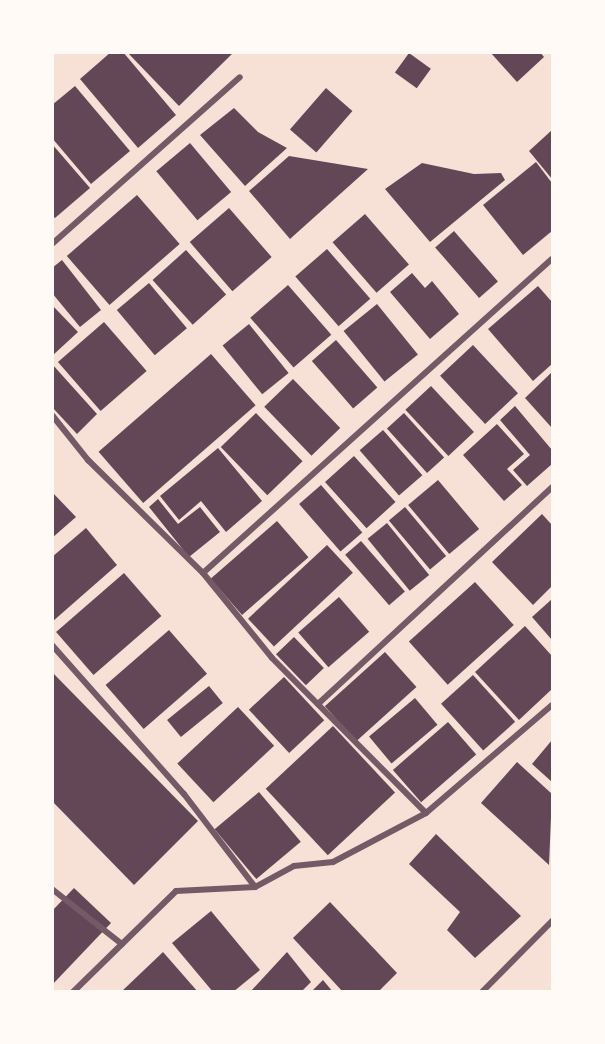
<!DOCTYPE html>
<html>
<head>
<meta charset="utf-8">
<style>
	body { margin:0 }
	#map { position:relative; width:605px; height:1044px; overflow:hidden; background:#f7e1d7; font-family:"PT Sans Narrow",sans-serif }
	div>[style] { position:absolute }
	.building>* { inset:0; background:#644757; transform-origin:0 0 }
	.minor>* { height:6px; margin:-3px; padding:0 3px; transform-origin:3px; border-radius:3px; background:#755966 }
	span { translate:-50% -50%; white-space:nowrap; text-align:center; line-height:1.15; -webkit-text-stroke:4.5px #fffaf5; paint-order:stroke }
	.frame { position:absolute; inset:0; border:54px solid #fffaf5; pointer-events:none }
</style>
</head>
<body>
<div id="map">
	<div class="building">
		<div style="clip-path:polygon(111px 52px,123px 52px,176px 115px,138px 148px,80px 79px)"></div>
		<div style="clip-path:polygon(127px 52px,234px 52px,179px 106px)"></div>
		<div style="clip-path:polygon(490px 52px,540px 52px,544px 57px,517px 82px)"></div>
		<div style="left:409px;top:53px;width:27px;height:24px;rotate:36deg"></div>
		<div style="clip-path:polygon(75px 86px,130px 151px,91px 184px,52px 138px,52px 105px)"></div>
		<div style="left:326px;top:88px;width:35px;height:55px;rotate:41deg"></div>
		<div style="clip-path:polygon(234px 108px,258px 132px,287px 148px,245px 186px,200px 135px)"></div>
		<div style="clip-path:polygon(552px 130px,552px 179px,529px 151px)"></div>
		<div style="left:190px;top:143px;width:64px;height:44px;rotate:50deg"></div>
		<div style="clip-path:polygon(52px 144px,90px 188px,55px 218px,52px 215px)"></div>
		<div style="clip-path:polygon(289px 156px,368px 169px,290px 239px,249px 191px)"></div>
		<div style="clip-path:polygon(536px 162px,552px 183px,552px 231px,523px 255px,483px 205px)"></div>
		<div style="clip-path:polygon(422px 163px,474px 174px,501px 173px,505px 180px,430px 242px,385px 189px)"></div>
		<div style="left:137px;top:195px;width:65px;height:93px;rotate:49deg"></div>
		<div style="left:229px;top:208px;width:65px;height:52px;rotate:49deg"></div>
		<div style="left:365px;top:214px;width:67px;height:43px;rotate:49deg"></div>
		<div style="left:454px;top:231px;width:67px;height:25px;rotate:49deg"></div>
		<div style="left:327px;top:249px;width:66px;height:42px;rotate:49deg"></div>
		<div style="left:186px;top:250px;width:60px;height:45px;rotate:48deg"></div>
		<div style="clip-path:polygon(62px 260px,101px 310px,80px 327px,52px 293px,52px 268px)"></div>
		<div style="clip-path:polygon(412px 273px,425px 288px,432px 281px,459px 314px,430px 339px,390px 292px)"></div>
		<div style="left:149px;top:283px;width:59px;height:42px;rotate:50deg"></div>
		<div style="left:288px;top:285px;width:66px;height:50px;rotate:49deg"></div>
		<div style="clip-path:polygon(538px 286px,552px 302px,552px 364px,533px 381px,488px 329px)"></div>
		<div style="left:377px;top:304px;width:65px;height:43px;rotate:51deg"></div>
		<div style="clip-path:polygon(52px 305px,78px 332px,52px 356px)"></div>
		<div style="left:104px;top:322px;width:65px;height:61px;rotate:49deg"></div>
		<div style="left:249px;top:324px;width:63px;height:34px;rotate:51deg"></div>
		<div style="left:336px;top:340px;width:63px;height:32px;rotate:49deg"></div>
		<div style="left:473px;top:345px;width:66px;height:45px;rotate:47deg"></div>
		<div style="left:211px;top:354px;width:68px;height:149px;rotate:49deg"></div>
		<div style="clip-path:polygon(52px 364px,97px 414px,77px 434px,52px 407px)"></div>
		<div style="clip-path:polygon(552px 372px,552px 428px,525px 398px)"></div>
		<div style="left:293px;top:379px;width:68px;height:40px;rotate:46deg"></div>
		<div style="left:431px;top:386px;width:63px;height:35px;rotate:47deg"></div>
		<div style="clip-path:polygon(515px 406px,552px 450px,552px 464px,527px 486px,513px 470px,530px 455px,500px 420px)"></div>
		<div style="left:256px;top:413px;width:67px;height:49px;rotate:46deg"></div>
		<div style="left:404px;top:413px;width:60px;height:23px;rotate:48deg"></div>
		<div style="clip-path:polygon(497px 424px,524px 454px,507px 469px,522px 485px,504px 501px,463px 455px)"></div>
		<div style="left:383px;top:430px;width:60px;height:31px;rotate:49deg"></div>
		<div style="clip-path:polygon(218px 448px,262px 501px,226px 532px,201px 501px,179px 520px,160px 496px)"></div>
		<div style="left:354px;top:456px;width:62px;height:39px;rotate:48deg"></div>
		<div style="left:438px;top:480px;width:64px;height:39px;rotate:50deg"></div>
		<div style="left:321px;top:485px;width:63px;height:29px;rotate:49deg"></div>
		<div style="clip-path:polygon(52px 492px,76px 517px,52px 538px)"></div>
		<div style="clip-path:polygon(158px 499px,178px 524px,200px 507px,220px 532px,189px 557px,149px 507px)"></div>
		<div style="left:405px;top:507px;width:64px;height:21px;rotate:50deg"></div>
		<div style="clip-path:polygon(542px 514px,552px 525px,552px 586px,533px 605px,492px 562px)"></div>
		<div style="left:277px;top:521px;width:48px;height:88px;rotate:49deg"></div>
		<div style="left:387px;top:523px;width:67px;height:25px;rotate:51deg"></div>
		<div style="clip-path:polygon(86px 528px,117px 565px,52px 622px,52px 557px)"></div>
		<div style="left:361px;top:541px;width:67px;height:21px;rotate:49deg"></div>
		<div style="left:327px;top:545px;width:38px;height:108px;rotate:47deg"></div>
		<div style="left:124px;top:573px;width:57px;height:90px;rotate:49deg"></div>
		<div style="left:475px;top:582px;width:58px;height:89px;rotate:48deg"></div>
		<div style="left:339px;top:597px;width:46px;height:54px;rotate:49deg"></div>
		<div style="clip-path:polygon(552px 599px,552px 640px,532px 617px)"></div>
		<div style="clip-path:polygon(525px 626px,552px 656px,552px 689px,519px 720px,475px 672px)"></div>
		<div style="left:169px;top:630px;width:58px;height:84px;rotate:49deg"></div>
		<div style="left:294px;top:637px;width:43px;height:25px;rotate:46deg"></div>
		<div style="left:385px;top:652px;width:47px;height:81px;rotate:48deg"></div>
		<div style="clip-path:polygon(52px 672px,198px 821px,134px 885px,52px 801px)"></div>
		<div style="left:473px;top:675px;width:63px;height:43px;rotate:48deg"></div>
		<div style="left:284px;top:677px;width:59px;height:48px;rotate:47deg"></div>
		<div style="left:209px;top:686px;width:22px;height:54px;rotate:51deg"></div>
		<div style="left:415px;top:698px;width:35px;height:60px;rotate:50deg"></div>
		<div style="left:238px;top:707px;width:53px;height:83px;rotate:47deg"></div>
		<div style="left:448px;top:722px;width:43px;height:73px;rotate:49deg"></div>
		<div style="left:333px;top:726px;width:91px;height:92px;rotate:47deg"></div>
		<div style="clip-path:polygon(552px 740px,552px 782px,532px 764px)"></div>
		<div style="clip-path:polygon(517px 762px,552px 794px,549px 865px,481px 803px)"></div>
		<div style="left:259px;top:792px;width:65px;height:58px;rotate:50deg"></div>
		<div style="clip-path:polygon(436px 834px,521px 916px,475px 958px,447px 930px,460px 912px,409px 864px)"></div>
		<div style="clip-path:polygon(74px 888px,111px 923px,52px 985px,52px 911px)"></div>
		<div style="clip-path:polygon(330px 902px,397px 973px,378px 992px,343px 992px,293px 938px)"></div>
		<div style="clip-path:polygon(211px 911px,260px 970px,233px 992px,213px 992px,172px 943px)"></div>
		<div style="clip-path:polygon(163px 952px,198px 992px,121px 992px)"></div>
		<div style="clip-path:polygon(287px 952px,311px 982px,301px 992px,250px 992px)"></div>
		<div style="clip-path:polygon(323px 980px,333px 992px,311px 992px)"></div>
	</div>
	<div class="minor">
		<div style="left:52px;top:244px;width:251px;rotate:-41.6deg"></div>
		<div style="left:52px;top:415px;width:58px;rotate:51.3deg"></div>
		<div style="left:88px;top:460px;width:161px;rotate:44.5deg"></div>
		<div style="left:203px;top:573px;width:109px;rotate:50.9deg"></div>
		<div style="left:272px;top:658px;width:218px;rotate:45.2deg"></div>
		<div style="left:203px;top:573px;width:469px;rotate:-42deg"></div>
		<div style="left:52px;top:645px;width:199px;rotate:48.5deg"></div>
		<div style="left:184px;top:794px;width:117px;rotate:52.6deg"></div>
		<div style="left:318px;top:704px;width:319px;rotate:-42.8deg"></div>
		<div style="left:52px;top:889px;width:89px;rotate:38.2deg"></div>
		<div style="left:73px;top:992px;width:144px;rotate:-44.4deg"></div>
		<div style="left:176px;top:891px;width:79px;rotate:-2.9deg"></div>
		<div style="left:255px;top:887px;width:44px;rotate:-28.3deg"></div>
		<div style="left:294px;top:866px;width:39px;rotate:-6deg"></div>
		<div style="left:333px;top:862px;width:105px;rotate:-27.8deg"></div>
		<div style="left:426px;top:813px;width:166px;rotate:-40.6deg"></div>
		<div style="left:482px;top:992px;width:100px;rotate:-45.4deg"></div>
	</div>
	<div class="frame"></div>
</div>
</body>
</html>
